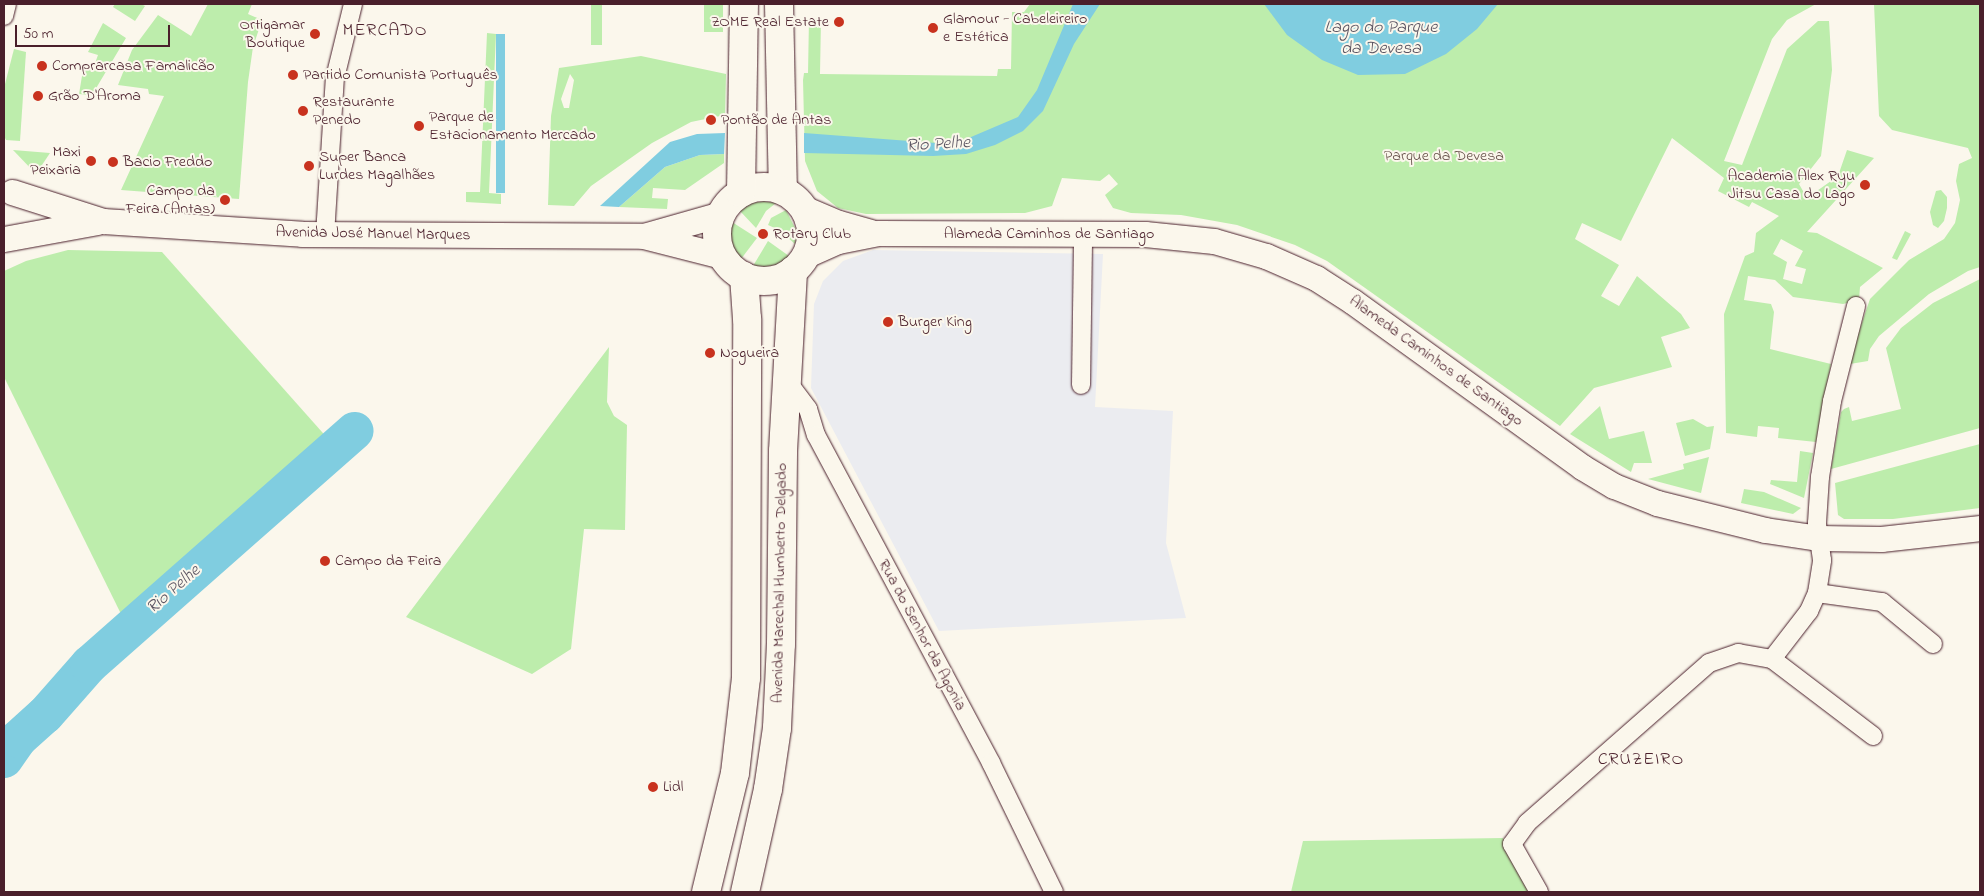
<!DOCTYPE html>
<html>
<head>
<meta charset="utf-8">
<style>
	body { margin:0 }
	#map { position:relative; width:1984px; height:896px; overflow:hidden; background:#fbf7ec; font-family:"Indie Flower",sans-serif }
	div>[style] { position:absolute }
	.built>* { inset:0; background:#ebecf0 }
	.green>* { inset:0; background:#bdedac; transform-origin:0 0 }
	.water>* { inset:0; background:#80cde0; transform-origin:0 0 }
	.river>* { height:38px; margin:-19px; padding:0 19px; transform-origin:19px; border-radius:19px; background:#80cde0 }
	.roads { filter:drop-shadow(0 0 1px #4a1f2b) drop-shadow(0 0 1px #4a1f2b) }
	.minor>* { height:18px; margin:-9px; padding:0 9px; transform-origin:9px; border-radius:9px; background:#fbf7ec }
	.secondary>* { height:25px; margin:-12.5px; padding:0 12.5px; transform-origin:12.5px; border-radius:12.5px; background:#fbf7ec }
	.primary>* { height:28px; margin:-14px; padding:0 14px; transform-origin:14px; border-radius:14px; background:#fbf7ec }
	.primary>.ring { margin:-14px; padding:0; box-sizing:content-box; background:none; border:28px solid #fbf7ec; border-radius:50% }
	.dots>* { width:14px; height:14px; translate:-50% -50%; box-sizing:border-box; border:2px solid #fbf7ec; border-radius:50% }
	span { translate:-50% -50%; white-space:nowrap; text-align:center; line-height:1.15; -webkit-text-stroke:4px #fbf7ec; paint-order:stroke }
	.poi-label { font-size:16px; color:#4a1f2b }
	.left { translate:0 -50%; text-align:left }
	.right { translate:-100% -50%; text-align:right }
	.park-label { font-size:16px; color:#67524b }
	.street-label { font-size:16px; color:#4a1f2b }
	.water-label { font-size:18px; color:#5a5361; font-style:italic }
	.neighbourhood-label { font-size:18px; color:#4a1f2b; letter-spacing:1px }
	.frame { position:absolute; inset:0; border:5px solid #4a1f2b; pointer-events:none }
	.scale { position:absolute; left:15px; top:25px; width:155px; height:22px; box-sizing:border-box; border:2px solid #4a1f2b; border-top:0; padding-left:6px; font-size:15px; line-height:18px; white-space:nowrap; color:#4a1f2b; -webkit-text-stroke:4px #fbf7ec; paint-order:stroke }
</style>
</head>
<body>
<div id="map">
	<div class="built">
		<div style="clip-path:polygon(873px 250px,1103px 254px,1095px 407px,1173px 411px,1166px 543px,1186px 618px,939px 631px,811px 388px,814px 304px,823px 281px,843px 261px)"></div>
	</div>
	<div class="green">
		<div style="clip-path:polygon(115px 4px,141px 4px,145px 6px,135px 21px,113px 7px)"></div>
		<div style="clip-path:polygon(208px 4px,252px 4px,248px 14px,262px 20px,253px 47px,248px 82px,239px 199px,121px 190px,164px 96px,149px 94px,148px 89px,118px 85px,132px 50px,158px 15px,191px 36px)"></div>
		<div style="left:591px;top:4px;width:11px;height:41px"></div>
		<div style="left:704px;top:4px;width:19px;height:28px"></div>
		<div style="clip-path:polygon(evenodd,1030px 4px,1816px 4px,1787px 20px,1772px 39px,1724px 161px,1742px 165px,1787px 49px,1818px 21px,1829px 21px,1832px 70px,1821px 156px,1799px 184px,1807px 198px,1838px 176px,1847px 150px,1874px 158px,1807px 232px,1817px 233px,1883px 268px,1860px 287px,1859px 300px,1843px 304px,1793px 297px,1775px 280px,1748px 276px,1744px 300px,1771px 304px,1774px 312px,1770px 349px,1831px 364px,1816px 442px,1778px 438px,1779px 428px,1758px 426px,1757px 437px,1726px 433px,1724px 314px,1745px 256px,1754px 252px,1756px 233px,1779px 216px,1752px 202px,1749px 207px,1718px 191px,1724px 178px,1672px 138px,1621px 241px,1582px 223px,1575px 239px,1619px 265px,1601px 296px,1619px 306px,1637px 276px,1681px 314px,1690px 328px,1661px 337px,1672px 367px,1594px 388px,1560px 426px,1327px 261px,1295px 245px,1237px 225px,1181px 215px,1131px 213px,1113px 208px,1105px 195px,1118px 184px,1109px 174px,1100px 181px,1062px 178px,1052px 206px,1025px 213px,866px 214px,838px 208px,817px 191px,805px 161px,803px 80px,804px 73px,808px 73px,809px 18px,821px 19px,820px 74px,997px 76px,998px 69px,1011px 69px,1012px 12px,1024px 12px,1030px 4px,1781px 239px,1803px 251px,1795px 266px,1806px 269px,1802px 284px,1783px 279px,1787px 262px,1773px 254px,1781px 239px)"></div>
		<div style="clip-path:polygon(1874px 4px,1980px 4px,1980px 267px,1968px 271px,1929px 294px,1879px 336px,1870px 349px,1868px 361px,1850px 364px,1849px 360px,1870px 299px,1909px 260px,1944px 239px,1955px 223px,1960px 200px,1956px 181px,1959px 164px,1972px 158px,1968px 148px,1892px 130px,1879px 116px)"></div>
		<div style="clip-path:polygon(103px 23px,126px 38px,95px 90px,89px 95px,79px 94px,84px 64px,94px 66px,98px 55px,88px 52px)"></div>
		<div style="clip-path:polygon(487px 33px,496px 34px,489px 193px,501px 194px,501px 204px,466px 202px,466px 192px,480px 192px)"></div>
		<div style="clip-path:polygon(14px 49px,26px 52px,20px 141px,6px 140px,4px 136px,4px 88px)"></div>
		<div style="clip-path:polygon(evenodd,641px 56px,726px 74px,725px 115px,691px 122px,652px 143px,591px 186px,574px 206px,548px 205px,551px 116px,559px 68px,641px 56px,570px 74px,574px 80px,569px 108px,564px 108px,561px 99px,570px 74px)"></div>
		<div style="clip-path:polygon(13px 150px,50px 153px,36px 174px)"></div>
		<div style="clip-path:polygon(724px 154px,724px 163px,685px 190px,653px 188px,652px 198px,668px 199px,667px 209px,619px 207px,665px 167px,700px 155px)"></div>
		<div style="clip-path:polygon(1941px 190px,1947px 197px,1947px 208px,1944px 221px,1938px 228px,1933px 225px,1930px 212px,1936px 191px)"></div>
		<div style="clip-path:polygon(763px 201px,776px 203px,766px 211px,756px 228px,740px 211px,751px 203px)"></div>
		<div style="clip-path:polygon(786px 210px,797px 232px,795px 244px,779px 230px,768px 225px,771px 218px)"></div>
		<div style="clip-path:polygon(732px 222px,757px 238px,741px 259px,733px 248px,730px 235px)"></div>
		<div style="clip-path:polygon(1905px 231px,1911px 234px,1897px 260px,1892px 258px)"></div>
		<div style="clip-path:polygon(768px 241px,789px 256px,779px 264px,767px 267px,753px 266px)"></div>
		<div style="clip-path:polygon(68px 250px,162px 252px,330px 441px,124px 620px,4px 377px,4px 271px,26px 261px)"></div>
		<div style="clip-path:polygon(1980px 279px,1980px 428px,1831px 469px,1841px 412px,1844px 409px,1849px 407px,1852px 421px,1901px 409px,1886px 348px,1901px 328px,1933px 303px)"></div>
		<div style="clip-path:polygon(609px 347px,607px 402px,614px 416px,627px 425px,625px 530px,584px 529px,571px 649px,532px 674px,406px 617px)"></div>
		<div style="clip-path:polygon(1600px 406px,1609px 439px,1644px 431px,1652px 463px,1634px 463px,1631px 472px,1570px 434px)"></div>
		<div style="clip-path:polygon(1693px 419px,1707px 427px,1714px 426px,1710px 449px,1685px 456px,1676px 423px)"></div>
		<div style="clip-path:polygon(1980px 444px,1980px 508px,1893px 519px,1844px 519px,1838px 515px,1835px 483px)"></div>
		<div style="clip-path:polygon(1800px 451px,1813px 453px,1804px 498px,1770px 484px,1771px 480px,1797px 482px)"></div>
		<div style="clip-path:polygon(1709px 457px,1701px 493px,1648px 479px,1684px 469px,1683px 464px)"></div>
		<div style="clip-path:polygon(1744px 489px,1764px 492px,1801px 508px,1793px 514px,1741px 503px)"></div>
		<div style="clip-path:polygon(1503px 838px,1532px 892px,1291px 892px,1303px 841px)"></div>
	</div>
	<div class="water">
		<div style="clip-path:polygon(1073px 4px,1100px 4px,1074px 44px,1043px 111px,1023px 131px,995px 145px,966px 154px,933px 156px,804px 153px,804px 133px,936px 143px,964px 140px,1018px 117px,1037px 90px)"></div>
		<div style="clip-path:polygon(1264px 4px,1498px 4px,1477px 29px,1446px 54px,1405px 74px,1358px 75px,1322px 60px,1287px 35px)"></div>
		<div style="left:496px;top:34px;width:9px;height:159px"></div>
		<div style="clip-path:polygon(725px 133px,724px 154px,700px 155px,665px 167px,619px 207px,600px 206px,670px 142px,697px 134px)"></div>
	</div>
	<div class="river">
		<div style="left:4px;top:759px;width:24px;rotate:-55deg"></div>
		<div style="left:18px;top:739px;width:36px;rotate:-42deg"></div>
		<div style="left:45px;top:715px;width:67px;rotate:-48.7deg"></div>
		<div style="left:89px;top:665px;width:354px;rotate:-41.4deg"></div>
	</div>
	<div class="roads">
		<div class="minor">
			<div style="left:4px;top:16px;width:12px;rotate:-76deg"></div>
			<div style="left:325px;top:235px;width:157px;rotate:-86.4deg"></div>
			<div style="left:335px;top:78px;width:76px;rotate:-76.3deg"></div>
			<div style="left:787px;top:381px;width:35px;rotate:53deg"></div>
			<div style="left:808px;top:409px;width:27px;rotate:73deg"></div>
			<div style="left:816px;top:435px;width:372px;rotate:61.9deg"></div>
			<div style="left:991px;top:763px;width:144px;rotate:64deg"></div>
			<div style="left:1081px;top:385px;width:152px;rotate:-89.2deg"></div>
			<div style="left:1817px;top:593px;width:66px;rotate:7.9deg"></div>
			<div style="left:1882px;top:602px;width:66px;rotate:39.5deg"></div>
			<div style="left:1772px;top:659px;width:61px;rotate:-52.4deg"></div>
			<div style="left:1809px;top:611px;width:20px;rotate:-66deg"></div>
			<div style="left:1817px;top:593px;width:33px;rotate:-81deg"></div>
			<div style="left:1822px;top:560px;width:37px;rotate:-98deg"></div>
			<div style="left:1817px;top:523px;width:46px;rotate:-86.3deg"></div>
			<div style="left:1820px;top:477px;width:77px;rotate:-81deg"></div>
			<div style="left:1832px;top:401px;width:98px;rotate:-75.8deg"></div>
			<div style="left:1539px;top:892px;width:55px;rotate:-119.4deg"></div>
			<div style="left:1512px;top:844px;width:26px;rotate:-54deg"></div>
			<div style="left:1527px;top:823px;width:242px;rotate:-41.3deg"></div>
			<div style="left:1709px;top:663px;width:31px;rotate:-19deg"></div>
			<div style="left:1738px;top:653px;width:35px;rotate:10deg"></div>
			<div style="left:1772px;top:659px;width:127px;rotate:37.3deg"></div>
		</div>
		<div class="secondary">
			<div style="left:12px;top:192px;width:96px;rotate:17.7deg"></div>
			<div style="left:103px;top:221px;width:199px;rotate:3.7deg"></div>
			<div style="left:302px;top:234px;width:341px;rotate:0.3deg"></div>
			<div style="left:643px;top:236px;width:81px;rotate:14.2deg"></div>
			<div style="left:803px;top:208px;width:39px;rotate:23deg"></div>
			<div style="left:839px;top:223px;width:33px;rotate:16deg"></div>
			<div style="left:647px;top:235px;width:77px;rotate:-15.8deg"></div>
			<div style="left:4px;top:239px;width:95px;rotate:-10.4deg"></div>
			<div style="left:806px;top:255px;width:35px;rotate:-24deg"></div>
			<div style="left:838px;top:241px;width:41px;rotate:-11.3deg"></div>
			<div style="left:878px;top:233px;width:267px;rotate:0.2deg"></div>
			<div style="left:1145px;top:234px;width:69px;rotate:5.8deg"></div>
			<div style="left:1214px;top:241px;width:54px;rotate:16.1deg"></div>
			<div style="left:1266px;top:256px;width:55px;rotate:23.7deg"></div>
			<div style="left:1316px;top:278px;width:43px;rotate:32.6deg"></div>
			<div style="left:1352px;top:301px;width:284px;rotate:35.8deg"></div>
			<div style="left:1582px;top:467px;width:37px;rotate:31deg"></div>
			<div style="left:1614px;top:486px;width:46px;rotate:21.6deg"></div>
			<div style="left:1657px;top:503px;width:111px;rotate:14deg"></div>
			<div style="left:1765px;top:530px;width:55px;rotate:8.4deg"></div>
			<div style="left:1819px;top:538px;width:62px;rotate:0.9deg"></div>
			<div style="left:1881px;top:539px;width:100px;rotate:-6.3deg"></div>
		</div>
		<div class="primary">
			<div style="left:779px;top:4px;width:187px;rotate:88.8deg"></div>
			<div class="ring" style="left:717px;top:187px;width:66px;height:66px"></div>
			<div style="left:741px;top:193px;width:189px;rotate:-89.1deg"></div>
			<div style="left:706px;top:892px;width:122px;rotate:-76.3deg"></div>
			<div style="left:735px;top:773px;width:96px;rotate:-83.4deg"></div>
			<div style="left:746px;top:678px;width:359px;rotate:-89.8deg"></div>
			<div style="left:747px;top:319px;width:43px;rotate:-94deg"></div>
			<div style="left:745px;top:892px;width:106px;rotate:-77.4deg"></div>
			<div style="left:768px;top:789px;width:62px;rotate:-81.6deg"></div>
			<div style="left:777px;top:728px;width:84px;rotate:-87.3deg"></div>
			<div style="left:781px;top:644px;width:193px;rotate:-89.4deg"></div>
			<div style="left:783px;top:451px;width:181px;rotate:-86.8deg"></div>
		</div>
	</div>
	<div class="dots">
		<div style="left:839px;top:22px;background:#c8321e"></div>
		<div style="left:933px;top:28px;background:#c8321e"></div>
		<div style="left:315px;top:34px;background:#c8321e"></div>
		<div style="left:42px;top:66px;background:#c8321e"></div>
		<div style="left:293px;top:75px;background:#c8321e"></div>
		<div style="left:38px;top:96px;background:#c8321e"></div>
		<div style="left:303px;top:111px;background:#c8321e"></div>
		<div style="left:711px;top:120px;background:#c8321e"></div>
		<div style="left:419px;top:126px;background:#c8321e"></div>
		<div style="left:91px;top:161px;background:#c8321e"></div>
		<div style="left:113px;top:162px;background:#c8321e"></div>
		<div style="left:309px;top:166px;background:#c8321e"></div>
		<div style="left:1865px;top:185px;background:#c8321e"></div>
		<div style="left:225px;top:200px;background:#c8321e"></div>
		<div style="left:763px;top:234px;background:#c8321e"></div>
		<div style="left:888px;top:322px;background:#c8321e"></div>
		<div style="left:710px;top:353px;background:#c8321e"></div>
		<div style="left:325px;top:561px;background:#c8321e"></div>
		<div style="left:653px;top:787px;background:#c8321e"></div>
	</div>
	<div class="poi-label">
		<span class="left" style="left:943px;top:28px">Glamour - Cabeleireiro<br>e Estética</span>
		<span class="right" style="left:829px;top:22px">ZOME Real Estate</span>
		<span class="right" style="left:305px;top:34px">Ortigamar<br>Boutique</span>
		<span class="left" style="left:52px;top:66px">Comprarcasa Famalicão</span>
		<span class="left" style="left:303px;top:75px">Partido Comunista Português</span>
		<span class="left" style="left:48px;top:96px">Grão D'Aroma</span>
		<span class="left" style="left:313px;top:111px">Restaurante<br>Penedo</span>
		<span class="left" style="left:429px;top:126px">Parque de<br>Estacionamento Mercado</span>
		<span class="left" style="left:721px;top:120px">Pontão de Antas</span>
		<span class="right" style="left:81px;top:161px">Maxi<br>Peixaria</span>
		<span class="left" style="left:319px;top:166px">Super Banca<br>Lurdes Magalhães</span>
		<span class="left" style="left:123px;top:162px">Bacio Freddo</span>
		<span class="right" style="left:1855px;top:185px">Academia Alex Ryu<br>Jitsu Casa do Lago</span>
		<span class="right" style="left:215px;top:200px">Campo da<br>Feira (Antas)</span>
		<span class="left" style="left:773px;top:234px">Rotary Club</span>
		<span class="left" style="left:898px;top:322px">Burger King</span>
		<span class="left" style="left:720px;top:353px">Nogueira</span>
		<span class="left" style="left:335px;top:561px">Campo da Feira</span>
		<span class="left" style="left:663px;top:787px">Lidl</span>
	</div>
	<div class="park-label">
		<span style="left:1444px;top:156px">Parque da Devesa</span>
	</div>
	<div class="street-label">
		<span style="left:373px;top:234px;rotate:1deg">Avenida José Manuel Marques</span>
		<span style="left:1049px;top:234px">Alameda Caminhos de Santiago</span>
		<span style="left:1436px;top:361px;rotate:36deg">Alameda Caminhos de Santiago</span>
		<span style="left:780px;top:583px;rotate:-89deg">Avenida Marechal Humberto Delgado</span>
		<span style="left:922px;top:635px;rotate:62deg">Rua do Senhor da Agonia</span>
	</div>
	<div class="water-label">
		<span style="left:1381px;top:39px">Lago do Parque<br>da Devesa</span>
		<span style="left:938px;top:145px;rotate:-3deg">Rio Pelhe</span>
		<span style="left:174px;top:590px;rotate:-41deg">Rio Pelhe</span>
	</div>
	<div class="neighbourhood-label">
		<span style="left:385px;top:31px">MERCADO</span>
		<span style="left:1641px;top:760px">CRUZEIRO</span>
	</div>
	<div class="frame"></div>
	<div class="scale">50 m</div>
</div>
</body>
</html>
